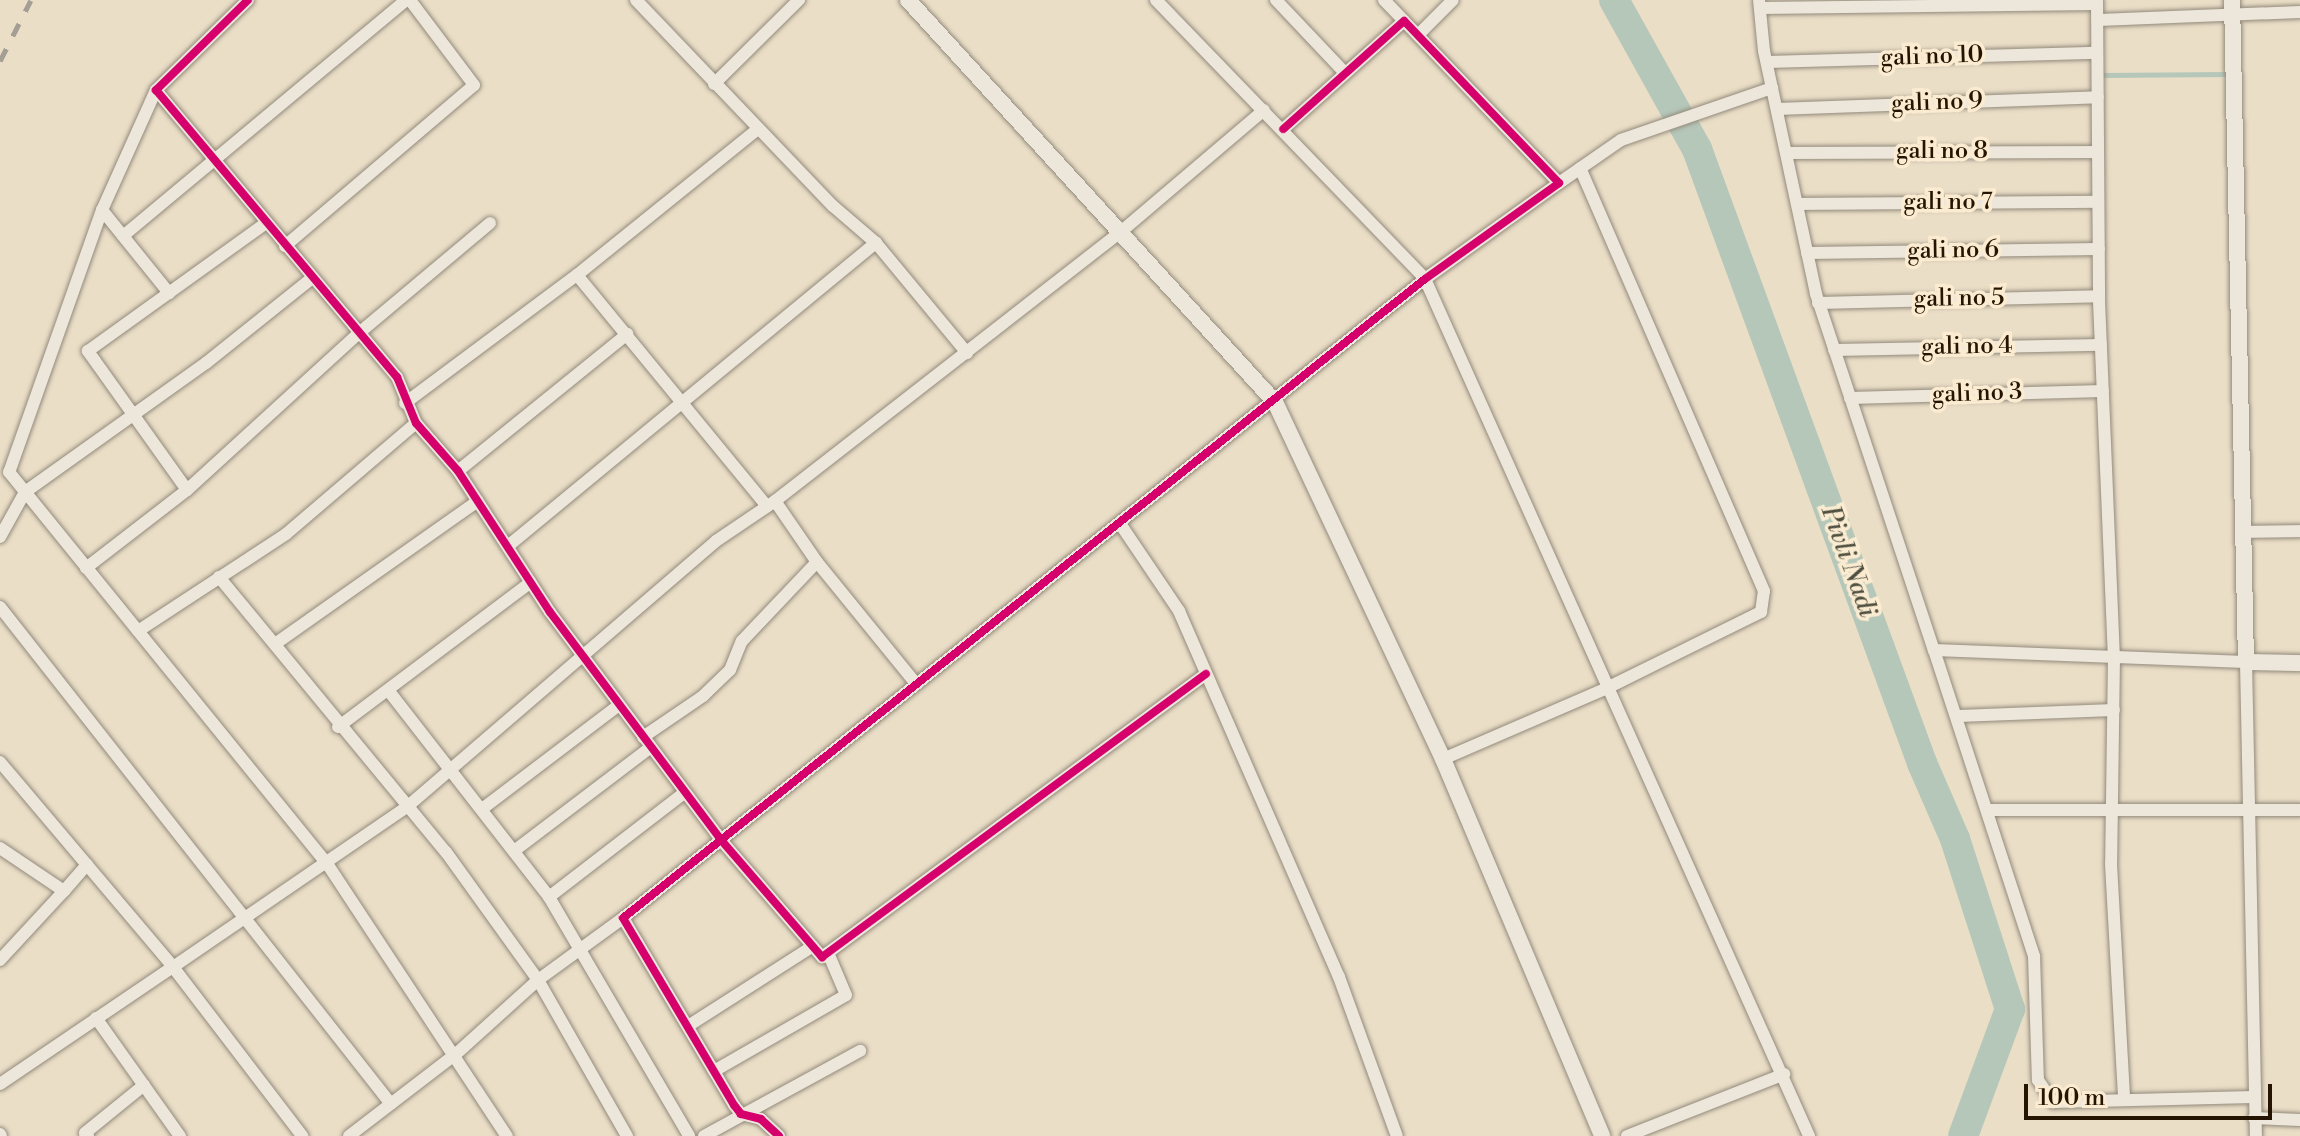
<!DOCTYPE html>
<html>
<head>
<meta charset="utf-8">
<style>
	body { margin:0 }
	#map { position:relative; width:2300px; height:1136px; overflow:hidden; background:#eadec7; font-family:"Libre Bodoni",serif }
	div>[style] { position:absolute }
	.stream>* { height:5px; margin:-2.5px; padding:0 2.5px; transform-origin:2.5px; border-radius:2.5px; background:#b5c7b9 }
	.river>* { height:30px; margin:-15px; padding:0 15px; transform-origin:15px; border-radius:15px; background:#b5c7b9 }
	.roads { filter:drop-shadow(0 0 2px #938a7b) drop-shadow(0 0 2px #938a7b) }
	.minor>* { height:12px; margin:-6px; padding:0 6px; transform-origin:6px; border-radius:6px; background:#ede6db }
	.tertiary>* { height:16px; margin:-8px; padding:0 8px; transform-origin:8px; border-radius:8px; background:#ede6db }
	.rail>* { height:5px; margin-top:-2.5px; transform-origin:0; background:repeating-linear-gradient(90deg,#a49e94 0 14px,transparent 0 28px) }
	.cycleway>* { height:8px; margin:-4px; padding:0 4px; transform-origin:4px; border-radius:4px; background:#d6006c }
	span { translate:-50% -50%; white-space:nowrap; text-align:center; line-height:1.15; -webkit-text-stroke:7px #fbecd1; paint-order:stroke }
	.street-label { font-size:24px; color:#251401 }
	.water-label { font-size:26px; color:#4f4f3f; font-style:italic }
	.scale { position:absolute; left:2024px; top:1084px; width:248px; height:36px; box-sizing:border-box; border:4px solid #251401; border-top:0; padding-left:10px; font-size:24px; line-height:28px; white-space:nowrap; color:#251401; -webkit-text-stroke:6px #fbecd1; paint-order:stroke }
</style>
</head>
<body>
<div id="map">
	<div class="stream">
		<div style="left:2100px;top:75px;width:130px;rotate:-0.4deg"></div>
	</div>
	<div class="river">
		<div style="left:1614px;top:0;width:171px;rotate:60.9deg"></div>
		<div style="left:1697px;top:149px;width:654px;rotate:69.87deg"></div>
		<div style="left:1922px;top:763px;width:83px;rotate:66.5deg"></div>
		<div style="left:1955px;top:839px;width:179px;rotate:72.1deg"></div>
		<div style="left:2010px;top:1009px;width:135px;rotate:110.3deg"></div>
	</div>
	<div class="roads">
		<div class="minor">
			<div style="left:248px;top:0;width:129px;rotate:135.6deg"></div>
			<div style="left:156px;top:90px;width:375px;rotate:50deg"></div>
			<div style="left:397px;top:377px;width:50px;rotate:67.6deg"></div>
			<div style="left:416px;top:423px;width:64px;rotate:48.8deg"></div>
			<div style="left:458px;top:471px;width:168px;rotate:56.9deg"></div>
			<div style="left:550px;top:612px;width:285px;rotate:53.1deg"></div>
			<div style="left:721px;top:840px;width:155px;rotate:49.2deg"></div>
			<div style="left:822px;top:957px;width:477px;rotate:-36.4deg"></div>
			<div style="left:636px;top:0;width:285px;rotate:46.3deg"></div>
			<div style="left:833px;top:206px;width:57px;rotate:40.7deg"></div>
			<div style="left:876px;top:243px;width:143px;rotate:50.4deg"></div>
			<div style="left:1156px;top:0;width:388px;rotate:46deg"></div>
			<div style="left:1425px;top:279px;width:939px;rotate:65.86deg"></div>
			<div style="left:1276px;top:0;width:100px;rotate:46.6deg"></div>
			<div style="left:1384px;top:0;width:29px;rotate:46deg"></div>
			<div style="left:1759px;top:0;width:51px;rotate:84.4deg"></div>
			<div style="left:1764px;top:51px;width:249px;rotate:77.9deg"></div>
			<div style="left:1816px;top:294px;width:375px;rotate:71.7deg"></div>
			<div style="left:1934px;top:650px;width:312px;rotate:2.2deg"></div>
			<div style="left:2246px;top:662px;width:474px;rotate:88.8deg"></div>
			<div style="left:2097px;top:0;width:301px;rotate:89.6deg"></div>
			<div style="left:2099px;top:301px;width:356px;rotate:87.6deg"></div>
			<div style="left:2114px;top:657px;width:207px;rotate:90.8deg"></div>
			<div style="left:2111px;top:864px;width:236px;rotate:86.8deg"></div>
			<div style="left:1760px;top:8px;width:337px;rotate:-0.7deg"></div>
			<div style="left:2099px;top:20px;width:201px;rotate:-2.3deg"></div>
			<div style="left:1418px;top:35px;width:49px;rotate:-45deg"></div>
			<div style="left:1767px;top:62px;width:330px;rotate:-1.6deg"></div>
			<div style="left:714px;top:84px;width:120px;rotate:-44.7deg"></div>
			<div style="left:156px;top:90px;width:132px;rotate:114.2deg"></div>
			<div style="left:102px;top:210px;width:278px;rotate:109.5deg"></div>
			<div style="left:9px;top:472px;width:506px;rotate:50.93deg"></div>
			<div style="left:328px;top:865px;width:325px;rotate:56.6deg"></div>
			<div style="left:1777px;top:109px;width:321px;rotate:-2.1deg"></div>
			<div style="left:1786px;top:153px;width:312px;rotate:-0.2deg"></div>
			<div style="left:1559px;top:183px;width:75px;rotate:-34.7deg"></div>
			<div style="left:1621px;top:140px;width:160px;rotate:-19deg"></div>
			<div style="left:1797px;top:204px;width:301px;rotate:-0.4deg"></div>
			<div style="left:102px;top:210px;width:107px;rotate:51.1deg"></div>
			<div style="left:123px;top:236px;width:368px;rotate:-39.8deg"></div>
			<div style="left:285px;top:246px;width:248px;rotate:-40.4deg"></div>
			<div style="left:474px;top:85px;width:106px;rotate:-127deg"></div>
			<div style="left:1807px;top:253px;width:292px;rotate:-0.8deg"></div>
			<div style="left:577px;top:275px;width:233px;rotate:-38.9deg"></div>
			<div style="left:1818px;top:303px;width:281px;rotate:-1.4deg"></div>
			<div style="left:1834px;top:350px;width:267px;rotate:-1.1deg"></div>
			<div style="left:1850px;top:398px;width:253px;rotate:-1.6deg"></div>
			<div style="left:405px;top:403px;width:214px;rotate:-36.7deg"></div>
			<div style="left:577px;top:275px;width:299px;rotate:50.6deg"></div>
			<div style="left:458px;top:471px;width:218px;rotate:-39deg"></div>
			<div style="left:187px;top:490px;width:171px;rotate:-125.5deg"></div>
			<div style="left:88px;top:351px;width:219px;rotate:-35.7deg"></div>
			<div style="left:775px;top:501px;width:441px;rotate:-37.9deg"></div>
			<div style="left:1123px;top:230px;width:185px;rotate:-40.4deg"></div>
			<div style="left:1121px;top:525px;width:104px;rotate:56deg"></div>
			<div style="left:1179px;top:611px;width:399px;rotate:66.4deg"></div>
			<div style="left:1339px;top:977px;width:169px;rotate:70deg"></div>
			<div style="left:2244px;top:532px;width:56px;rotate:-1deg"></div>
			<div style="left:0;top:537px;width:51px;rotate:-60.9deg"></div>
			<div style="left:25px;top:492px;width:222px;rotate:-35.5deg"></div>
			<div style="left:206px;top:363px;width:136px;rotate:-38.7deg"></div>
			<div style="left:508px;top:546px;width:477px;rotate:-39.5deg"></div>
			<div style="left:86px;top:568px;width:128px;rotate:-37.7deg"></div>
			<div style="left:187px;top:490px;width:233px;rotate:-42.4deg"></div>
			<div style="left:359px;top:333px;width:171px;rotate:-40deg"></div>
			<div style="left:219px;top:577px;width:357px;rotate:50.5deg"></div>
			<div style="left:446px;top:852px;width:158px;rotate:54.3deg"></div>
			<div style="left:538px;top:980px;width:180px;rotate:60.3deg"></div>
			<div style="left:0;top:607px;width:632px;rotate:51.81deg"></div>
			<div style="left:138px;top:631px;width:177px;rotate:-33.2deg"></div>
			<div style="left:286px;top:534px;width:171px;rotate:-40.5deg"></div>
			<div style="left:275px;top:644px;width:248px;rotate:-35.2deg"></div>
			<div style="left:1934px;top:650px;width:322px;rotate:71.9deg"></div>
			<div style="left:2034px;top:956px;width:124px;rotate:88.2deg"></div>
			<div style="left:2038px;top:1080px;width:27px;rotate:56deg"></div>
			<div style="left:2053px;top:1102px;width:200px;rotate:-1.4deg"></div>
			<div style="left:388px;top:690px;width:262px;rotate:52.1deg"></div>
			<div style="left:549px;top:897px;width:277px;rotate:59.6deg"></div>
			<div style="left:1958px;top:716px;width:156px;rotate:-2.2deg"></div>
			<div style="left:338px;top:727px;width:241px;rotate:-36.9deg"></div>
			<div style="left:643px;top:737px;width:73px;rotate:-34.3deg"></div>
			<div style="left:703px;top:696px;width:37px;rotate:-44deg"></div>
			<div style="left:730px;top:670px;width:31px;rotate:-68deg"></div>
			<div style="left:742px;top:641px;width:109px;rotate:-46.5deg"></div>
			<div style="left:817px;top:562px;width:157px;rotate:50.9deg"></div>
			<div style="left:1443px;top:759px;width:179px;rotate:-23.4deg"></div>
			<div style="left:1607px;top:688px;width:172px;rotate:-26.3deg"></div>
			<div style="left:1761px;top:612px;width:21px;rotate:-82deg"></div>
			<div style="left:1764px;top:591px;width:461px;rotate:-113.5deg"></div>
			<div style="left:0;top:762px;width:268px;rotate:49.8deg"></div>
			<div style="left:173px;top:967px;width:285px;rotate:-34.4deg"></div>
			<div style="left:408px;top:806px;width:406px;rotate:-40.7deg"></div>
			<div style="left:716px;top:541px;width:71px;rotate:-34.1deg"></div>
			<div style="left:775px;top:501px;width:74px;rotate:55.5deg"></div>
			<div style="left:482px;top:809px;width:172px;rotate:-37.2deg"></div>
			<div style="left:1989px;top:810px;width:311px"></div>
			<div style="left:0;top:848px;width:77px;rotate:33.9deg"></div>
			<div style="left:64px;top:891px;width:35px;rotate:-49deg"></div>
			<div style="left:514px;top:851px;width:172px;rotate:-37.2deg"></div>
			<div style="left:549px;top:897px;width:170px;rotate:-37.6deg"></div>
			<div style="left:0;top:960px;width:94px;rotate:-47.2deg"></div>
			<div style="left:96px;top:1018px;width:145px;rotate:54.6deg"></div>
			<div style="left:688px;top:1026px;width:148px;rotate:-32.6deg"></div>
			<div style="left:714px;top:1071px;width:152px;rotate:-29.9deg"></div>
			<div style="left:846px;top:995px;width:46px;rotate:-113.2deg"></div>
			<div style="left:0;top:1084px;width:209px;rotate:-34.1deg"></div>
			<div style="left:173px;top:967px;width:213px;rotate:52.6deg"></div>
			<div style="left:2254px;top:1118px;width:46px;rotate:2.5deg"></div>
			<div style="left:0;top:1134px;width:2px;rotate:63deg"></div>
			<div style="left:88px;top:1136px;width:4px;rotate:-135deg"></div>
			<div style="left:85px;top:1133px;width:76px;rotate:-39.1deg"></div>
			<div style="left:349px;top:1136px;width:135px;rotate:-37.5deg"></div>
			<div style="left:456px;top:1054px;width:110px;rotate:-42.1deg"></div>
			<div style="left:538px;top:980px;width:105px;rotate:-36.1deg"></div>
			<div style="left:704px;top:1136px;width:178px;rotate:-28.6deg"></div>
			<div style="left:779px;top:1136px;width:25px;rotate:-137deg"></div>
			<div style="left:761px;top:1119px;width:21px;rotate:-166deg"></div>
			<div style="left:741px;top:1114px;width:11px;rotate:-128deg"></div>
			<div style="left:734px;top:1105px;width:217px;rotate:-120.7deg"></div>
			<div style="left:623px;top:918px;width:1025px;rotate:-38.55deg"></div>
			<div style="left:1425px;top:279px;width:165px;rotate:-35.6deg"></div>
			<div style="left:1559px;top:183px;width:224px;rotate:-133.7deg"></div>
			<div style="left:1404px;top:21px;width:162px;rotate:138.2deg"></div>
			<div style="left:1627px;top:1136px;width:169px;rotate:-21.5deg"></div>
		</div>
		<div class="tertiary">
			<div style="left:908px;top:0;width:544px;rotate:47.61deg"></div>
			<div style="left:1275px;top:402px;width:395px;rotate:64.8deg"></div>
			<div style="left:1443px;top:759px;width:409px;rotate:67.1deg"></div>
			<div style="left:2232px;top:0;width:662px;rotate:88.79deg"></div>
			<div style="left:2246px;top:662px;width:54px;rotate:1.1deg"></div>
		</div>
	</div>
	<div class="rail">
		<div style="left:0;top:61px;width:68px;rotate:-63.1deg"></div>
	</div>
	<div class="cycleway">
		<div style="left:248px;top:0;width:129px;rotate:135.6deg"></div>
		<div style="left:156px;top:90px;width:375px;rotate:50deg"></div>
		<div style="left:397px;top:377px;width:50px;rotate:67.6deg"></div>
		<div style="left:416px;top:423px;width:64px;rotate:48.8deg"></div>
		<div style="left:458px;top:471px;width:168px;rotate:56.9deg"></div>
		<div style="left:550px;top:612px;width:285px;rotate:53.1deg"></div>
		<div style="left:721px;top:840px;width:155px;rotate:49.2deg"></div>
		<div style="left:822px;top:957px;width:477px;rotate:-36.4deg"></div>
		<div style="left:779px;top:1136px;width:25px;rotate:-137deg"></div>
		<div style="left:761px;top:1119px;width:21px;rotate:-166deg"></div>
		<div style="left:741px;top:1114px;width:11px;rotate:-128deg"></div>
		<div style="left:734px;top:1105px;width:217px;rotate:-120.7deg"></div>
		<div style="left:623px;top:918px;width:1025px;rotate:-38.55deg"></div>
		<div style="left:1425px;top:279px;width:165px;rotate:-35.6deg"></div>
		<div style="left:1559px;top:183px;width:224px;rotate:-133.7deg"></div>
		<div style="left:1404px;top:21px;width:162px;rotate:138.2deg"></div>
	</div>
	<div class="street-label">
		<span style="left:1932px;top:57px;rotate:-2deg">gali no 10</span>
		<span style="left:1937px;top:103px;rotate:-2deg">gali no 9</span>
		<span style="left:1942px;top:152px">gali no 8</span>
		<span style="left:1948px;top:203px">gali no 7</span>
		<span style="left:1953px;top:251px;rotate:-1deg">gali no 6</span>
		<span style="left:1959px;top:299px;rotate:-1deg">gali no 5</span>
		<span style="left:1967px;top:347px;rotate:-1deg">gali no 4</span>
		<span style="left:1977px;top:394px;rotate:-2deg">gali no 3</span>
	</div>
	<div class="water-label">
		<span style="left:1848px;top:562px;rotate:70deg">Pivli Nadi</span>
	</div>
	<div class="scale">100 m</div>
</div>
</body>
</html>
